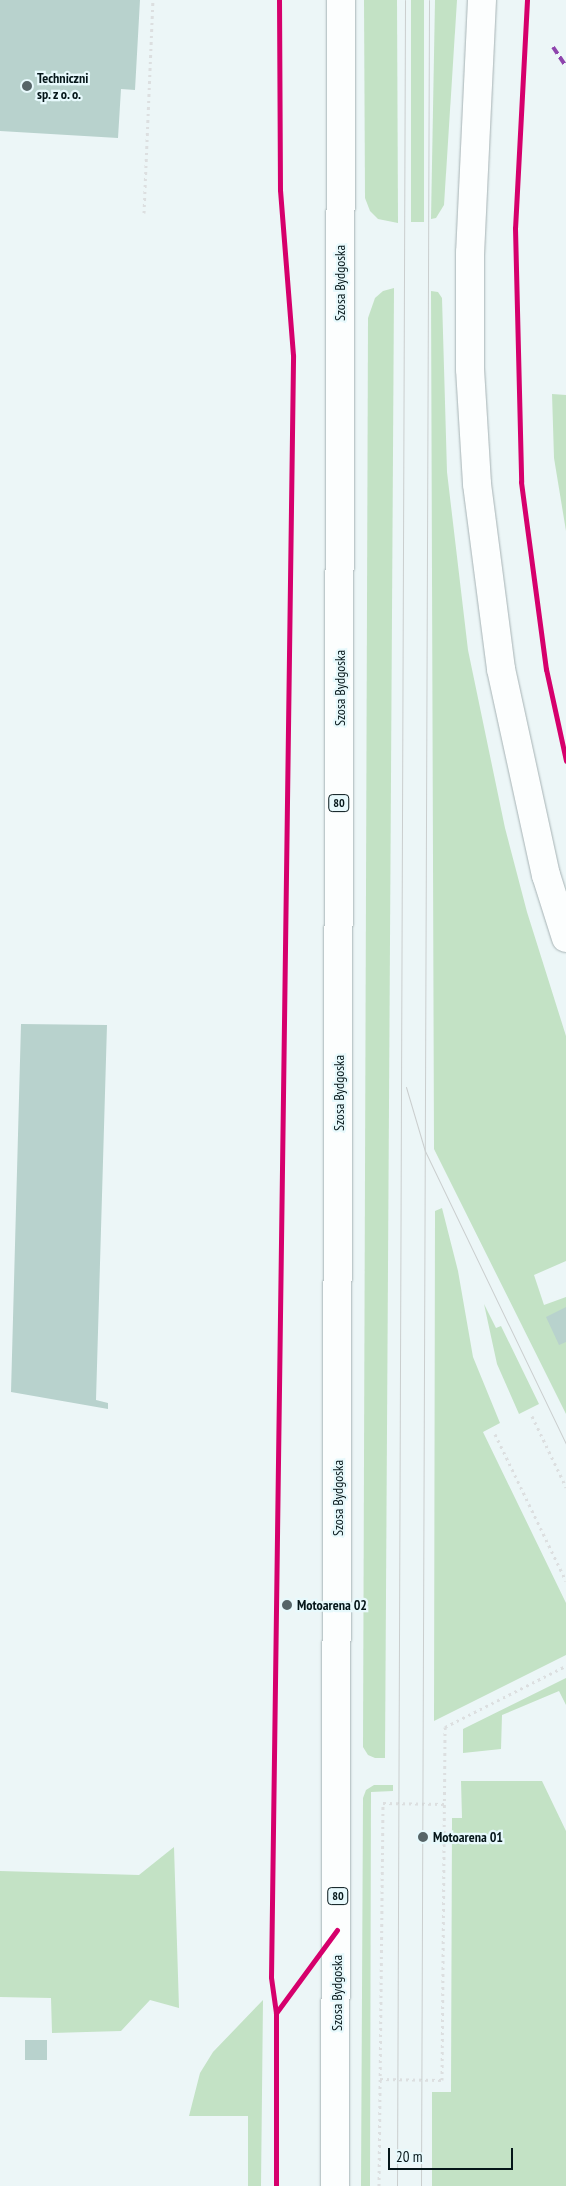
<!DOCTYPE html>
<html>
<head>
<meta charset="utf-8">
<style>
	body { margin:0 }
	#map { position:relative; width:566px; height:2186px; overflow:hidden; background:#ecf6f7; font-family:"PT Sans Narrow",sans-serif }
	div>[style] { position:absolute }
	.green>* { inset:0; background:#c3e2c5; transform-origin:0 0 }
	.building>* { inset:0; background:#b8d2cd; transform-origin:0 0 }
	.path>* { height:3px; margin-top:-1.5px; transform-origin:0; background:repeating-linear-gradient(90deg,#dcdfe0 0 2.5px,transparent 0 6.5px) }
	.roads { filter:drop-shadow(0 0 1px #a6b2b4) drop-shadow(0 0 1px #a6b2b4) }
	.major>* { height:28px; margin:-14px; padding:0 14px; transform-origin:14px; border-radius:14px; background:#fcfefe }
	.tram>* { height:1px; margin:-0.5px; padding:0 0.5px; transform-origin:0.5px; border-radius:0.5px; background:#cacece }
	.quiet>* { height:4px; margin-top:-2px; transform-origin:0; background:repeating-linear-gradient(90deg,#8e44ad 0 8px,transparent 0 12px) }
	.cycleway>* { height:5px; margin:-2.5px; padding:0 2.5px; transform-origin:2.5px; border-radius:2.5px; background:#d6006c }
	.dots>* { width:14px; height:14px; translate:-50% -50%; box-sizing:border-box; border:2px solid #e7f9fc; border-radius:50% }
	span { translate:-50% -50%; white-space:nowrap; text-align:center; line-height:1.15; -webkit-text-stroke:4.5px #e7f9fc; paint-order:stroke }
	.shield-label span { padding:1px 4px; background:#e7f9fc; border:1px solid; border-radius:4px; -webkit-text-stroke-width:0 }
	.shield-label { font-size:12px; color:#051619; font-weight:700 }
	.poi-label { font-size:14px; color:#051619; font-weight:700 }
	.left { translate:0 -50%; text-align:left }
	.street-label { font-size:14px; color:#051619 }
	.scale { position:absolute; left:388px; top:2148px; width:125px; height:22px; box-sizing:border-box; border:2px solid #051619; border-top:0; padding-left:6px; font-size:15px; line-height:18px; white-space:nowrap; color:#051619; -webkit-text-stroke:4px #e7f9fc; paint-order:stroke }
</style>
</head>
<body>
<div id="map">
	<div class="green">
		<div style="clip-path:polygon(364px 0,397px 0,398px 223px,378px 219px,370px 211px,365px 198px)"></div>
		<div style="left:411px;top:0;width:13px;height:222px"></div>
		<div style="clip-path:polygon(435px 0,457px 0,444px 205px,436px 218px,431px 219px)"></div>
		<div style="clip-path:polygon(394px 288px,385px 1758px,375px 1758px,368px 1755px,363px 1747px,368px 318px,375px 298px,383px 291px)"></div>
		<div style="clip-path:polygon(431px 291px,438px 292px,442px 298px,447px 472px,468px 650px,505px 828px,527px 912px,566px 1036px,566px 1261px,534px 1275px,544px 1305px,566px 1297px,566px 1414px,434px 1149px)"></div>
		<div style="clip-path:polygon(552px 394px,566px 395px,566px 531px,554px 458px)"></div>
		<div style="clip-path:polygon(442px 1208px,458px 1271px,473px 1357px,500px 1423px,483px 1432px,566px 1603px,566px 1655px,434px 1721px,435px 1211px)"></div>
		<div style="clip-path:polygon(484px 1304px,496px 1328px,501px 1326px,539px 1404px,519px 1414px,497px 1364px)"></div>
		<div style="clip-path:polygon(566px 1678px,566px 1705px,559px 1691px,502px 1715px,501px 1749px,463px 1753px,463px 1729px)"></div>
		<div style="clip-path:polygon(461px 1781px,542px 1781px,566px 1831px,566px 2186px,432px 2186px,432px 2092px,451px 2092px,452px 1818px,462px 1818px)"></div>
		<div style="clip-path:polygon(374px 1785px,393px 1785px,393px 1791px,371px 1792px,370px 2186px,361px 2186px,363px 1798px,366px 1790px)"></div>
		<div style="clip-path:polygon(174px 1847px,179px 2008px,150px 2000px,121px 2031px,52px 2033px,51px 1998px,0 1997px,0 1871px,139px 1875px)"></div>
		<div style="clip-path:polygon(263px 2000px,261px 2186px,248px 2186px,248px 2116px,189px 2116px,200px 2073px,213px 2052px)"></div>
	</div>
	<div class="building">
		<div style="clip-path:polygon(0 0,140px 0,135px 90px,121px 89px,118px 138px,0 131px)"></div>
		<div style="clip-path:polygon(21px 1024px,107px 1025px,96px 1400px,108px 1403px,108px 1409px,11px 1392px)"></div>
		<div style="clip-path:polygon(566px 1307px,566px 1342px,559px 1345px,546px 1317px)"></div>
		<div style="left:25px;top:2040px;width:22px;height:20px"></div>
	</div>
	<div class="path">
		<div style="left:144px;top:213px;width:213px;rotate:-87.6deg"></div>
		<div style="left:532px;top:1416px;width:79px;rotate:64.4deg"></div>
		<div style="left:495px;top:1434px;width:163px;rotate:64.2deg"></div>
		<div style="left:380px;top:2079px;width:62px;rotate:0.9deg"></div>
		<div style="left:442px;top:2080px;width:353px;rotate:-89.5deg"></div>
		<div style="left:445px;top:1727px;width:136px;rotate:-26.8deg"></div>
		<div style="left:379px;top:2186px;width:383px;rotate:-89.4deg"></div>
		<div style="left:383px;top:1803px;width:61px;rotate:0.9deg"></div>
	</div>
	<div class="roads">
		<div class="major">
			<div style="left:482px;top:0;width:253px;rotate:92.7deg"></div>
			<div style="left:470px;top:253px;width:116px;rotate:90deg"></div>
			<div style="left:470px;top:369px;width:115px;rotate:86.5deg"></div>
			<div style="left:477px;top:484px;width:187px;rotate:82.6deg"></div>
			<div style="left:501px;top:669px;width:211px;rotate:77.7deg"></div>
			<div style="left:546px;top:875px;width:66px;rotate:72.4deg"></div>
			<div style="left:335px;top:2186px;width:2186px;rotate:-89.84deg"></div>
		</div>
	</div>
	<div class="tram">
		<div style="left:406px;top:1087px;width:67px;rotate:73.5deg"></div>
		<div style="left:425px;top:1151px;width:325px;rotate:64.3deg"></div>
		<div style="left:397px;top:2186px;width:2186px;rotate:-89.79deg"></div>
		<div style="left:421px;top:2186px;width:2186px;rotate:-89.79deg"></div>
	</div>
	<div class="quiet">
		<div style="left:553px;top:47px;width:23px;rotate:56deg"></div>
	</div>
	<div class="cycleway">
		<div style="left:527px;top:0;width:228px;rotate:93deg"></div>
		<div style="left:515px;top:228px;width:254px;rotate:88.6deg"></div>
		<div style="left:521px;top:482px;width:189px;rotate:82.4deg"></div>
		<div style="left:546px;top:669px;width:94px;rotate:77.7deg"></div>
		<div style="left:276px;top:2013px;width:103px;rotate:-53.7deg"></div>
		<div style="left:276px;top:2186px;width:173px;rotate:-90deg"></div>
		<div style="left:276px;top:2013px;width:36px;rotate:-98deg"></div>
		<div style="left:271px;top:1977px;width:1622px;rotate:-89.22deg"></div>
		<div style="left:293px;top:355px;width:166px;rotate:-94.5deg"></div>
		<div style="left:280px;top:190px;width:190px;rotate:-90.3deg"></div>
	</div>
	<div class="dots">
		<div style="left:27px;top:86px;background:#566467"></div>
		<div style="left:287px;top:1605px;background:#566467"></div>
		<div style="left:423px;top:1837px;background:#566467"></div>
	</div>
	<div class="shield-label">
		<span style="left:339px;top:803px">80</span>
		<span style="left:338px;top:1896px">80</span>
	</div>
	<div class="poi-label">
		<span class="left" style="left:37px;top:86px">Techniczni<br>sp. z o. o.</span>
		<span class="left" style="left:297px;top:1605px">Motoarena 02</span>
		<span class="left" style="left:433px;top:1837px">Motoarena 01</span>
	</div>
	<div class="street-label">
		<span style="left:340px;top:283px;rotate:-90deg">Szosa Bydgoska</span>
		<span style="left:340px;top:688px;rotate:-90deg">Szosa Bydgoska</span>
		<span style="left:339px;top:1093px;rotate:-90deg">Szosa Bydgoska</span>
		<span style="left:338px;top:1498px;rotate:-90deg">Szosa Bydgoska</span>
		<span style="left:337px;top:1993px;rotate:-90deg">Szosa Bydgoska</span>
	</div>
	<div class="scale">20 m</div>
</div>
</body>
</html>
